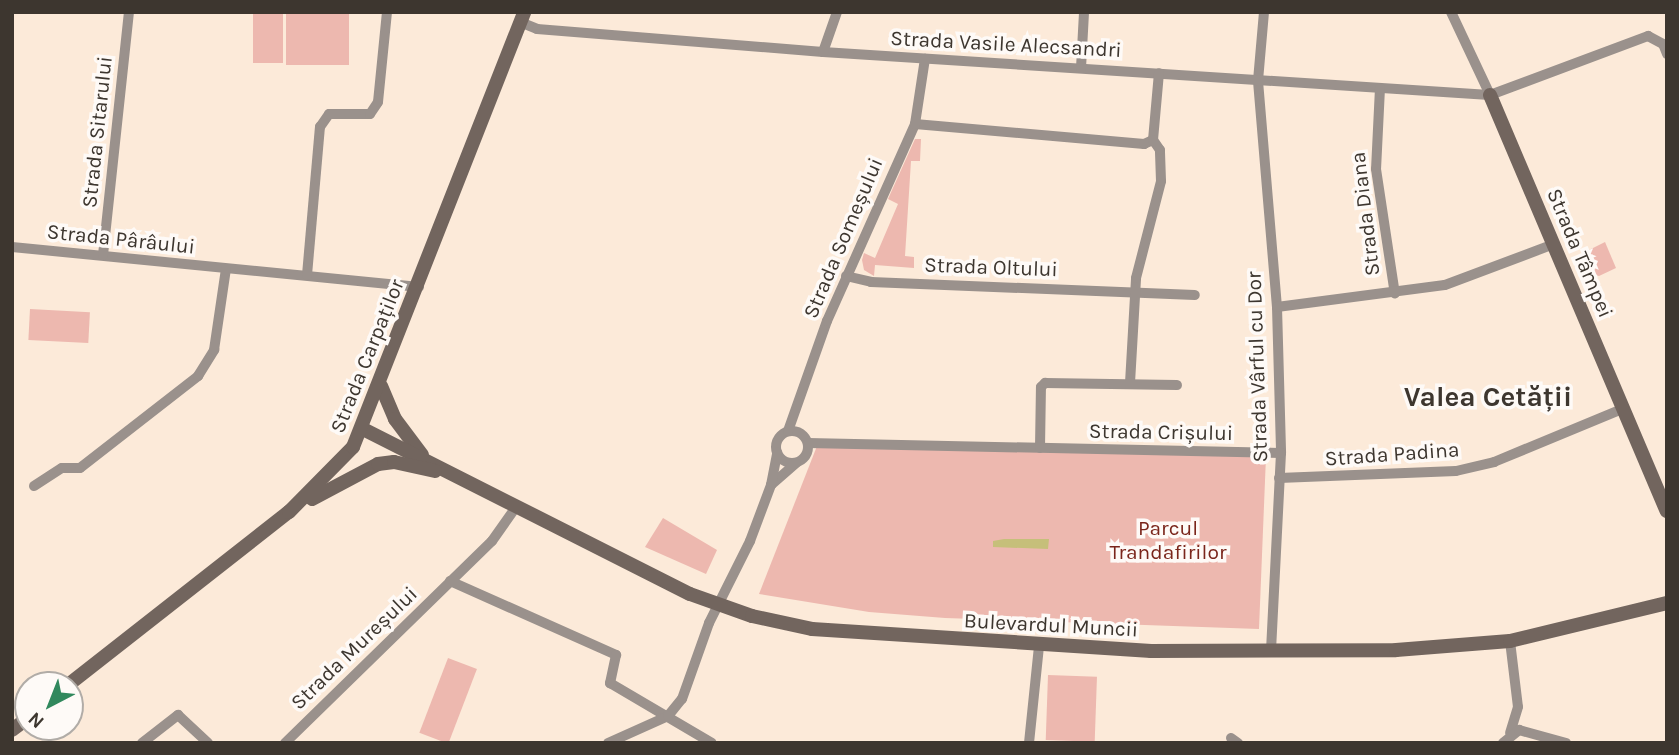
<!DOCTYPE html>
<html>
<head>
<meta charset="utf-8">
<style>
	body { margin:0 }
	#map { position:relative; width:1679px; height:755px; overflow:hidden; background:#fcead9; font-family:Karla,sans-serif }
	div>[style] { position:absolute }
	.green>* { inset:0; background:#edb8af; transform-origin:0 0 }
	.water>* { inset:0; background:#c6bf7a }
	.street>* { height:10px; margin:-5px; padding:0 5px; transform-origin:5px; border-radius:5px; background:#9a918c }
	.street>.ring { margin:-5px; padding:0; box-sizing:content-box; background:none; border:10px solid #9a918c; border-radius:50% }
	.secondary>* { height:14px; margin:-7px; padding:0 7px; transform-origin:7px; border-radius:7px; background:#72655e }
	span { translate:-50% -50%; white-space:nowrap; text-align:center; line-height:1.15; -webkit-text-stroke:7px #fefaf7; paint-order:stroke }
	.street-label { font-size:21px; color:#3d362f }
	.park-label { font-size:21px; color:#7a251b }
	.district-label { font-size:28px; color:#3d362f; font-weight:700 }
	.frame { position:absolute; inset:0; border:14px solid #3d362f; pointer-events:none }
	.north { position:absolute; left:14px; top:671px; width:70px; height:70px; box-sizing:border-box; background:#fefaf7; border:2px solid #b1aca7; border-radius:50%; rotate:222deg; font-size:19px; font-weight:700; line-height:28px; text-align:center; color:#3d362f }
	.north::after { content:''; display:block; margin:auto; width:24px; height:32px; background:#31885d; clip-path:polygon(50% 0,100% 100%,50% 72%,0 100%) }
</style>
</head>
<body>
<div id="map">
	<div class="green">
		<div style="left:253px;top:12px;width:30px;height:51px"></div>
		<div style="left:286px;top:12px;width:63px;height:53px"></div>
		<div style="clip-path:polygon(915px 139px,921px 139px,920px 161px,911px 161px,905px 256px,914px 257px,914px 268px,875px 265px,874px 276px,864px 270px,862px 260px,864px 253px,875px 258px,898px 204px,888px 199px)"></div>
		<div style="clip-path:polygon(1605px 242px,1616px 268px,1599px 276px,1592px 274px,1583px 253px)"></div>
		<div style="left:30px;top:309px;width:60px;height:31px;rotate:3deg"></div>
		<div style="clip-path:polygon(817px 446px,1266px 456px,1259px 629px,945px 618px,869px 612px,759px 594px)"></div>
		<div style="clip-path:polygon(663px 518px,717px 550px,706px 574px,645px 547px)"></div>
		<div style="left:448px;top:658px;width:31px;height:80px;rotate:21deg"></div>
		<div style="left:1048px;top:675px;width:49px;height:65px;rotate:2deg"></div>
	</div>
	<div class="water">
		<div style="clip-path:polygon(1004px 539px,1049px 539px,1048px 549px,993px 547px,993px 541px)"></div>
	</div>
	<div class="street">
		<div style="left:1264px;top:12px;width:69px;rotate:95deg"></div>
		<div style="left:1258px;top:81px;width:227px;rotate:85.2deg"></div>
		<div style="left:1277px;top:307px;width:146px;rotate:88.4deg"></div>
		<div style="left:1281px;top:453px;width:199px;rotate:92.9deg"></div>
		<div style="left:1451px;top:12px;width:92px;rotate:64.8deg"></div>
		<div style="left:520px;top:22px;width:18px;rotate:22deg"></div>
		<div style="left:537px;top:29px;width:287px;rotate:4.6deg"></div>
		<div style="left:823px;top:52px;width:668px;rotate:3.69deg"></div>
		<div style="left:1490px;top:95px;width:169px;rotate:-20.5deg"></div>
		<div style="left:1648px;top:36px;width:17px;rotate:28deg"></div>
		<div style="left:1663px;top:44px;width:11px;rotate:68deg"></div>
		<div style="left:823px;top:52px;width:42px;rotate:-70.7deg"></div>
		<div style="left:1081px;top:68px;width:56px;rotate:-86.9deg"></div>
		<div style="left:1380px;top:88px;width:81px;rotate:92.8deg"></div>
		<div style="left:1376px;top:169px;width:126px;rotate:81.4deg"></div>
		<div style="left:915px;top:124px;width:230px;rotate:5deg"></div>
		<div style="left:1144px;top:144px;width:10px;rotate:-24deg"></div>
		<div style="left:1153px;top:140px;width:67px;rotate:-84.9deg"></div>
		<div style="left:12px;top:247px;width:409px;rotate:5.6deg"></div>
		<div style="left:103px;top:255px;width:244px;rotate:-83.9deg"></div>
		<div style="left:307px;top:275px;width:149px;rotate:-85deg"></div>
		<div style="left:320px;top:127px;width:16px;rotate:-55deg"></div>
		<div style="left:329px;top:114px;width:41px"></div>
		<div style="left:370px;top:114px;width:14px;rotate:-56deg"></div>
		<div style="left:378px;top:102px;width:90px;rotate:-84.3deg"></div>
		<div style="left:846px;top:276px;width:26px;rotate:13deg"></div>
		<div style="left:871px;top:282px;width:324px;rotate:2.3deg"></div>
		<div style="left:1277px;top:307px;width:169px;rotate:-7.5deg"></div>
		<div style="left:1445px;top:285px;width:116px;rotate:-20.6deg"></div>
		<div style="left:1130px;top:383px;width:105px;rotate:-86.7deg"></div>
		<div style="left:1136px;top:278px;width:100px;rotate:-75.5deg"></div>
		<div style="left:1161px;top:181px;width:31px;rotate:-92deg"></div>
		<div style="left:1160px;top:150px;width:12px;rotate:-125deg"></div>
		<div class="ring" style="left:776px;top:431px;width:22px;height:22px"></div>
		<div style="left:788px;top:431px;width:117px;rotate:-70.5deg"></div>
		<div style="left:827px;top:321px;width:216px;rotate:-65.9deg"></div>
		<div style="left:915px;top:124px;width:66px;rotate:-81.3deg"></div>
		<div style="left:808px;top:443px;width:473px;rotate:1.2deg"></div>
		<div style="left:1040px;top:448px;width:61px;rotate:-89.1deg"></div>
		<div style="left:1041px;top:387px;width:6px;rotate:-45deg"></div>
		<div style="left:1045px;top:383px;width:132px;rotate:0.9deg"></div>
		<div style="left:1279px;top:478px;width:177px;rotate:-2.3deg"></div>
		<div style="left:1456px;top:471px;width:39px;rotate:-13deg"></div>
		<div style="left:1494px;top:462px;width:139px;rotate:-22.5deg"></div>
		<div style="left:771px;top:485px;width:33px;rotate:-41deg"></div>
		<div style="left:34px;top:486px;width:33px;rotate:-33deg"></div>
		<div style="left:62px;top:468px;width:18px"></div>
		<div style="left:80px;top:468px;width:150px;rotate:-37.9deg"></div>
		<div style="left:198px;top:376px;width:31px;rotate:-58deg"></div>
		<div style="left:214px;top:350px;width:82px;rotate:-81.6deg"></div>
		<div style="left:450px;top:581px;width:182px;rotate:24deg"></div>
		<div style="left:616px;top:655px;width:29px;rotate:102deg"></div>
		<div style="left:610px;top:683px;width:118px;rotate:30.5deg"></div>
		<div style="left:1510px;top:641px;width:66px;rotate:83.1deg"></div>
		<div style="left:1518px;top:707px;width:27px;rotate:107deg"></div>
		<div style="left:1231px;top:738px;width:9px;rotate:36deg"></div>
		<div style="left:142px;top:743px;width:46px;rotate:-37.9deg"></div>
		<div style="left:178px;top:715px;width:41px;rotate:43deg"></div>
		<div style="left:285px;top:743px;width:289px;rotate:-44.3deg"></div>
		<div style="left:492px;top:541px;width:42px;rotate:-54.8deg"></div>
		<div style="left:608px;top:743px;width:66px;rotate:-24.2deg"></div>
		<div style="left:668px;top:716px;width:22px;rotate:-51deg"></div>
		<div style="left:682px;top:699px;width:81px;rotate:-70.4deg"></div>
		<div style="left:709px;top:623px;width:92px;rotate:-63.4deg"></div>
		<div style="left:750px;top:541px;width:60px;rotate:-69.4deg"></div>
		<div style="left:771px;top:485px;width:33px;rotate:-79deg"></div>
		<div style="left:1029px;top:743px;width:97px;rotate:-84.1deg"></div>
		<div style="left:1503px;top:743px;width:21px;rotate:-39deg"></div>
		<div style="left:1519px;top:730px;width:49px;rotate:15.5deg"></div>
	</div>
	<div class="secondary">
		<div style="left:1490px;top:95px;width:452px;rotate:67deg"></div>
		<div style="left:381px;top:386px;width:36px;rotate:67deg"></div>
		<div style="left:395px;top:419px;width:45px;rotate:53.1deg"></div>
		<div style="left:363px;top:429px;width:366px;rotate:26.8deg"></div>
		<div style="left:690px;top:594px;width:66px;rotate:19.5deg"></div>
		<div style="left:752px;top:616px;width:61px;rotate:12.2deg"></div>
		<div style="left:812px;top:629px;width:340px;rotate:3.7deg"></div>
		<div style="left:1151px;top:651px;width:245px;rotate:-0.2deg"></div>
		<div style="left:1396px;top:650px;width:114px;rotate:-4.5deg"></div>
		<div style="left:1510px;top:641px;width:162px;rotate:-13.6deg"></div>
		<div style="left:312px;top:499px;width:75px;rotate:-27.9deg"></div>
		<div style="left:378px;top:464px;width:16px;rotate:-7deg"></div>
		<div style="left:394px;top:462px;width:42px;rotate:12.4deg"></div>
		<div style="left:68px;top:685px;width:281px;rotate:-38.1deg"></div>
		<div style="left:289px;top:512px;width:91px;rotate:-45.4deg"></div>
		<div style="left:353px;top:447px;width:467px;rotate:-68.5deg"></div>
		<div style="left:12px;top:730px;width:20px;rotate:-37deg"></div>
	</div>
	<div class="street-label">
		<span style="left:1006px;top:44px;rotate:3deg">Strada Vasile Alecsandri</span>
		<span style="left:97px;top:132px;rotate:-84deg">Strada Sitarului</span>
		<span style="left:1365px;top:214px;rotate:-97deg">Strada Diana</span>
		<span style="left:843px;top:238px;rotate:-67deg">Strada Someșului</span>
		<span style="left:121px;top:239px;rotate:6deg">Strada Pârâului</span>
		<span style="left:1580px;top:253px;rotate:67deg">Strada Tâmpei</span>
		<span style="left:991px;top:267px;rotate:2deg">Strada Oltului</span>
		<span style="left:367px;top:356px;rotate:-68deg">Strada Carpaților</span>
		<span style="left:1257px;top:367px;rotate:-92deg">Strada Vârful cu Dor</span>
		<span style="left:1161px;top:432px;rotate:1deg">Strada Crișului</span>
		<span style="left:1392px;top:454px;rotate:-4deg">Strada Padina</span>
		<span style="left:1051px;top:625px;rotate:3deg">Bulevardul Muncii</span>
		<span style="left:354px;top:648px;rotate:-44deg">Strada Mureșului</span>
	</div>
	<div class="park-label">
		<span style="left:1168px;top:540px">Parcul<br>Trandafirilor</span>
	</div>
	<div class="district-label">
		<span style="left:1488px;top:397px">Valea Cetății</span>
	</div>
	<div class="frame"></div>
	<div class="north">N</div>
</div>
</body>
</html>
